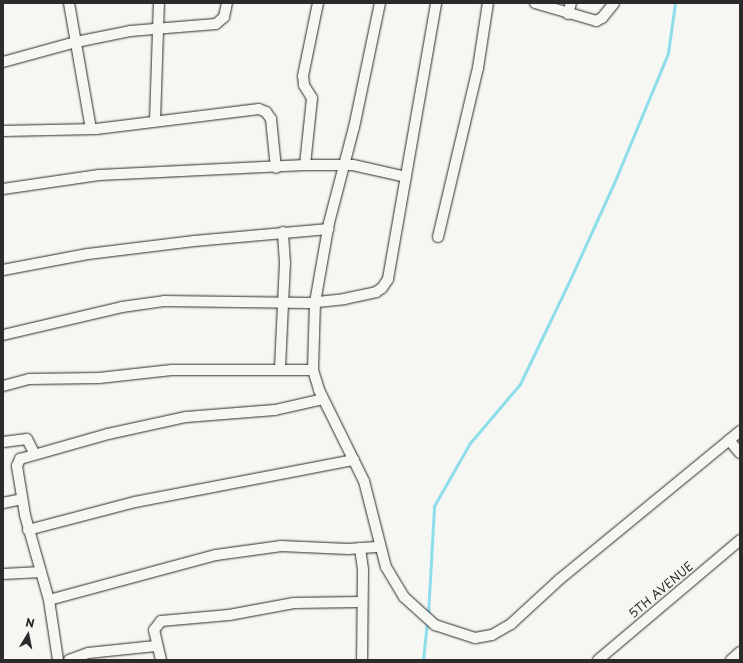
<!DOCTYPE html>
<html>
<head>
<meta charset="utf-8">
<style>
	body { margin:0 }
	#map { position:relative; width:743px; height:663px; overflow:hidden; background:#f6f6f2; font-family:"Playpen Sans",sans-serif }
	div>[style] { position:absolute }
	.stream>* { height:3px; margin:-1.5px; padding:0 1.5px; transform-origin:1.5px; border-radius:1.5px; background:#8eddeb }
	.roads { filter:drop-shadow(0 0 1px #2b2b2b) drop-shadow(0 0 1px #2b2b2b) }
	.minor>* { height:10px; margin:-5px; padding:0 5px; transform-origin:5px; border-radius:5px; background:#f6f6f2 }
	span { translate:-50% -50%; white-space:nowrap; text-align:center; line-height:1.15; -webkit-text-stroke:3px #f6f6f2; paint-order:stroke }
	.street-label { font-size:12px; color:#2b2b2b }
	.frame { position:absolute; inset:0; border:4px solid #2b2b2b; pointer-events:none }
	.north { position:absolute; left:8px; top:615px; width:40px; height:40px; -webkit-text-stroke:3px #f6f6f2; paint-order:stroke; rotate:10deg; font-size:11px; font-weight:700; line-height:16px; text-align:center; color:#2b2b2b }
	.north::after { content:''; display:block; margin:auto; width:14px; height:18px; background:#2b2b2b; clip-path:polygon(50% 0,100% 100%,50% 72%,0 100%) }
</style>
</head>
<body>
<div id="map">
	<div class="stream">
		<div style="left:428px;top:615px;width:109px;rotate:-86.8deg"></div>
		<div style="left:434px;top:506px;width:73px;rotate:-60.3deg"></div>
		<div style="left:470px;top:443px;width:77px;rotate:-49.7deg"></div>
		<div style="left:520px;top:384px;width:111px;rotate:-64.4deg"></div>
		<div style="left:568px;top:284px;width:111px;rotate:-65.5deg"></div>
		<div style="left:614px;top:183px;width:141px;rotate:-67.4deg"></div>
		<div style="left:668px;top:53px;width:50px;rotate:-82deg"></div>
		<div style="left:423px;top:660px;width:39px;rotate:-84deg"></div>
	</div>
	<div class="roads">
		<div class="minor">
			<div style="left:69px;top:3px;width:128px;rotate:80.1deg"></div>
			<div style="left:380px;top:3px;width:127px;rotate:101.8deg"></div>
			<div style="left:354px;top:127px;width:99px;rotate:104.6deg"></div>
			<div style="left:329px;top:223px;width:80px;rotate:100deg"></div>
			<div style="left:315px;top:302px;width:68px;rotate:91.7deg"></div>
			<div style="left:313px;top:370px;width:21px;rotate:73deg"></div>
			<div style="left:319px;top:390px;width:102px;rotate:63.7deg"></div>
			<div style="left:364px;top:481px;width:89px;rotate:75.7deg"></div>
			<div style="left:386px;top:567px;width:35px;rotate:59deg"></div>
			<div style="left:404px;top:597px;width:42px;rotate:42.1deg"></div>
			<div style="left:435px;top:625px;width:42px;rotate:18deg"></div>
			<div style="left:475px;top:638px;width:17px;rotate:-10deg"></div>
			<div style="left:492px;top:635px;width:22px;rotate:-30deg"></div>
			<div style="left:511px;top:624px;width:67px;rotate:-42.6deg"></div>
			<div style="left:560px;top:579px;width:233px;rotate:-39.4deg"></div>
			<div style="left:535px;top:3px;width:64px;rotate:16.4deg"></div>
			<div style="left:596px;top:21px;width:7px;rotate:-27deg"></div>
			<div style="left:602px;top:18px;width:19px;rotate:-51deg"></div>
			<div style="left:568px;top:14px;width:11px;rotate:-75deg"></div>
			<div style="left:3px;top:62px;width:76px;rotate:-15.3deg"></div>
			<div style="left:76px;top:42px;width:55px;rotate:-11.5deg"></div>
			<div style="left:130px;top:31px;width:86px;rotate:-4.7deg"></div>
			<div style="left:216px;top:24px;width:11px;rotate:-41deg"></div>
			<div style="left:224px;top:17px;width:14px;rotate:-78deg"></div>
			<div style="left:155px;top:121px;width:118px;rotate:-88.1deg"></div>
			<div style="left:3px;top:131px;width:93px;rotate:-1.2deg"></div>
			<div style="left:96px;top:129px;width:164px;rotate:-7deg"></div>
			<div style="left:259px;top:109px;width:8px;rotate:23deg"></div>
			<div style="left:266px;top:112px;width:9px;rotate:54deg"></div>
			<div style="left:271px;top:119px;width:49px;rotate:84.2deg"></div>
			<div style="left:305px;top:165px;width:67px;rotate:-84deg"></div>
			<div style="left:312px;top:98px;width:15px;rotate:-122deg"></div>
			<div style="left:304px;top:85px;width:9px;rotate:-96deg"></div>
			<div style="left:303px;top:76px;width:75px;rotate:-78.4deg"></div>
			<div style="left:3px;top:189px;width:97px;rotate:-8.3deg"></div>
			<div style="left:99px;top:175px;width:206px;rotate:-2.8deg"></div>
			<div style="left:305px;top:165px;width:48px"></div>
			<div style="left:353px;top:165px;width:54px;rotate:12.8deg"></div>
			<div style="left:438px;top:237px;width:174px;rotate:-76.7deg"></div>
			<div style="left:478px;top:68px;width:66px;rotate:-81.3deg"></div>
			<div style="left:3px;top:270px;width:86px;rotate:-10.7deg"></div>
			<div style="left:88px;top:254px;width:107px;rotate:-7deg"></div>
			<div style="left:194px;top:241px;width:135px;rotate:-5.1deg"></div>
			<div style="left:3px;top:335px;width:122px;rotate:-13.2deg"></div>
			<div style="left:122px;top:307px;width:42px;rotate:-8.1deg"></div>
			<div style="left:164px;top:301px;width:144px;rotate:0.8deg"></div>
			<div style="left:308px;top:303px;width:36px;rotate:-6deg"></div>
			<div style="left:344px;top:299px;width:33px;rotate:-12deg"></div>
			<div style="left:376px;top:292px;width:7px;rotate:-34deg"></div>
			<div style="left:382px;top:288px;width:11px;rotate:-56deg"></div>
			<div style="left:388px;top:279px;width:280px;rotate:-80.1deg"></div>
			<div style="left:280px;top:368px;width:105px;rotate:-87.3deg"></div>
			<div style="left:285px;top:263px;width:31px;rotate:-94deg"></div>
			<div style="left:3px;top:386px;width:27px;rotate:-15deg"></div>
			<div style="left:29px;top:379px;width:70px;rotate:-0.8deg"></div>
			<div style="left:99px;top:378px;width:73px;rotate:-6.3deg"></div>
			<div style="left:172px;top:370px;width:141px"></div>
			<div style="left:729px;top:440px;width:17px;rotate:50deg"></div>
			<div style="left:3px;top:442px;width:24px;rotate:-7deg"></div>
			<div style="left:27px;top:439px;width:16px;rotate:63deg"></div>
			<div style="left:3px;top:503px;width:19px;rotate:-12deg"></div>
			<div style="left:28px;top:530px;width:111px;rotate:-14.7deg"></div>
			<div style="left:135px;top:502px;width:223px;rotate:-10.9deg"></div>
			<div style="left:360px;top:548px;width:22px;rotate:82deg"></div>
			<div style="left:363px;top:570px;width:90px;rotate:90.6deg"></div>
			<div style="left:3px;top:574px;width:38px;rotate:-3deg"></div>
			<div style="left:49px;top:600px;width:173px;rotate:-15.1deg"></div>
			<div style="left:216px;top:555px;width:66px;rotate:-7.9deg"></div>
			<div style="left:281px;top:546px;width:67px;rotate:2.6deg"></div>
			<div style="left:348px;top:549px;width:32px;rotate:-4deg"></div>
			<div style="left:58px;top:660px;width:61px;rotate:-98.5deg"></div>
			<div style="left:49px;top:600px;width:88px;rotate:-105.8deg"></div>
			<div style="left:25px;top:515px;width:50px;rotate:-99.3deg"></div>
			<div style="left:17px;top:466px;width:8px;rotate:-67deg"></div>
			<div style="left:20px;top:459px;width:91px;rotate:-15.9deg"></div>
			<div style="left:108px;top:434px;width:80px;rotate:-12.3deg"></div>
			<div style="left:186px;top:417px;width:89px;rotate:-4.5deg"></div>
			<div style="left:275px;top:410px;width:49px;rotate:-12.9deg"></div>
			<div style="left:69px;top:660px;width:20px;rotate:-20deg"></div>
			<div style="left:88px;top:653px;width:68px;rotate:-5.9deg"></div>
			<div style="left:161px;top:660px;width:31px;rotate:-103deg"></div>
			<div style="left:154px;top:630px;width:11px;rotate:-52deg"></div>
			<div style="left:161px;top:621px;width:68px;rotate:-5deg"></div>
			<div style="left:229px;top:615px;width:66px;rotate:-10.5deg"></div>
			<div style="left:294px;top:603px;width:67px;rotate:-0.9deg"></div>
			<div style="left:598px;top:660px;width:186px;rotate:-40.2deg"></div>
			<div style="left:731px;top:660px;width:12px;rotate:-42deg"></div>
		</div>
	</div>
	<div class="street-label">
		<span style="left:661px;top:590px;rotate:-40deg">5TH AVENUE</span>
	</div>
	<div class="frame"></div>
	<div class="north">N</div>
</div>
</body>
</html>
